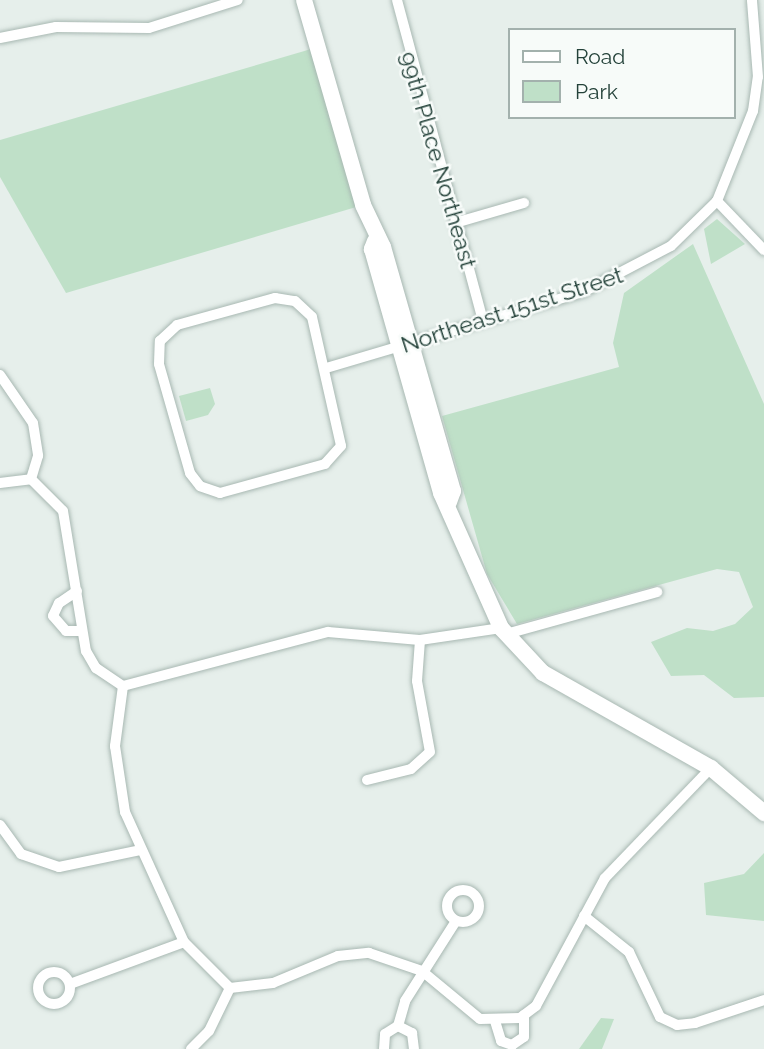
<!DOCTYPE html>
<html>
<head>
<meta charset="utf-8">
<style>
	body { margin:0 }
	#map { position:relative; width:764px; height:1049px; overflow:hidden; background:#e6efeb; font-family:Raleway,sans-serif }
	div>[style] { position:absolute }
	.green>* { inset:0; background:#bfe0c8 }
	.roads { filter:drop-shadow(0 0 2px #a8b8b2) drop-shadow(0 0 2px #a8b8b2) }
	.minor>* { height:10px; margin:-5px; padding:0 5px; transform-origin:5px; border-radius:5px; background:#fff }
	.minor>.ring { margin:-5px; padding:0; box-sizing:content-box; background:none; border:10px solid #fff; border-radius:50% }
	.secondary>* { height:16px; margin:-8px; padding:0 8px; transform-origin:8px; border-radius:8px; background:#fff }
	span { translate:-50% -50%; white-space:nowrap; text-align:center; line-height:1.15; -webkit-text-stroke:5px #f7fbf9; paint-order:stroke }
	.street-label { font-size:23px; color:#24423a }
	.legend { position:absolute; left:508px; top:28px; width:228px; height:91px; box-sizing:border-box; background:#f7fbf9; border:2px solid #a3b1ad; margin:0; padding:9px 12px; list-style:none; font-size:21px; color:#24423a }
	.legend li { display:flex; align-items:center; gap:14px; height:35px }
	.legend b { width:35px; border:2px solid #a3b1ad }
</style>
</head>
<body>
<div id="map">
	<div class="green">
		<div style="clip-path:polygon(318px 47px,363px 205px,66px 293px,0 177px,0 140px)"></div>
		<div style="clip-path:polygon(717px 219px,745px 244px,711px 264px,704px 229px)"></div>
		<div style="clip-path:polygon(693px 244px,764px 404px,764px 697px,734px 698px,704px 675px,671px 676px,651px 642px,687px 628px,713px 631px,735px 624px,753px 607px,739px 572px,717px 569px,517px 624px,487px 574px,442px 416px,619px 367px,613px 343px,624px 293px)"></div>
		<div style="clip-path:polygon(210px 388px,215px 404px,208px 415px,186px 421px,179px 396px)"></div>
		<div style="clip-path:polygon(764px 853px,764px 921px,706px 915px,704px 883px,744px 874px)"></div>
		<div style="clip-path:polygon(601px 1018px,614px 1019px,602px 1049px,579px 1049px)"></div>
	</div>
	<div class="roads">
		<div class="minor">
			<div style="left:397px;top:0;width:332px;rotate:75deg"></div>
			<div style="left:0;top:38px;width:57px;rotate:-11.1deg"></div>
			<div style="left:56px;top:27px;width:93px;rotate:0.6deg"></div>
			<div style="left:149px;top:28px;width:93px;rotate:-17.5deg"></div>
			<div style="left:717px;top:201px;width:68px;rotate:46.2deg"></div>
			<div style="left:455px;top:223px;width:72px;rotate:-16.2deg"></div>
			<div style="left:275px;top:298px;width:20px;rotate:9deg"></div>
			<div style="left:295px;top:301px;width:23px;rotate:43deg"></div>
			<div style="left:312px;top:317px;width:132px;rotate:77.3deg"></div>
			<div style="left:341px;top:446px;width:24px;rotate:132deg"></div>
			<div style="left:325px;top:464px;width:109px;rotate:164.6deg"></div>
			<div style="left:220px;top:493px;width:21px;rotate:-161deg"></div>
			<div style="left:200px;top:486px;width:16px;rotate:-128deg"></div>
			<div style="left:190px;top:473px;width:113px;rotate:-105.9deg"></div>
			<div style="left:159px;top:364px;width:23px;rotate:-88deg"></div>
			<div style="left:160px;top:341px;width:23px;rotate:-43deg"></div>
			<div style="left:177px;top:325px;width:102px;rotate:-15.4deg"></div>
			<div style="left:326px;top:368px;width:268px;rotate:-16.5deg"></div>
			<div style="left:583px;top:292px;width:99px;rotate:-27.6deg"></div>
			<div style="left:671px;top:246px;width:64px;rotate:-44.4deg"></div>
			<div style="left:717px;top:201px;width:97px;rotate:-68.2deg"></div>
			<div style="left:753px;top:111px;width:34px;rotate:-82deg"></div>
			<div style="left:758px;top:77px;width:77px;rotate:-94.5deg"></div>
			<div style="left:0;top:375px;width:58px;rotate:55.5deg"></div>
			<div style="left:33px;top:423px;width:33px;rotate:81deg"></div>
			<div style="left:38px;top:456px;width:24px;rotate:107deg"></div>
			<div style="left:0;top:483px;width:31px;rotate:-7deg"></div>
			<div style="left:31px;top:479px;width:45px;rotate:45deg"></div>
			<div style="left:63px;top:511px;width:142px;rotate:80.7deg"></div>
			<div style="left:86px;top:651px;width:20px;rotate:60deg"></div>
			<div style="left:96px;top:668px;width:32px;rotate:34deg"></div>
			<div style="left:123px;top:686px;width:61px;rotate:97.6deg"></div>
			<div style="left:115px;top:746px;width:67px;rotate:81.4deg"></div>
			<div style="left:125px;top:812px;width:143px;rotate:65.6deg"></div>
			<div style="left:184px;top:942px;width:65px;rotate:45deg"></div>
			<div style="left:77px;top:591px;width:22px;rotate:146deg"></div>
			<div style="left:59px;top:603px;width:14px;rotate:115deg"></div>
			<div style="left:53px;top:616px;width:20px;rotate:49deg"></div>
			<div style="left:66px;top:631px;width:15px"></div>
			<div style="left:506px;top:634px;width:157px;rotate:-15.5deg"></div>
			<div style="left:123px;top:686px;width:212px;rotate:-14.8deg"></div>
			<div style="left:328px;top:632px;width:92px;rotate:5deg"></div>
			<div style="left:420px;top:640px;width:82px;rotate:-8.4deg"></div>
			<div style="left:367px;top:780px;width:45px;rotate:-14deg"></div>
			<div style="left:411px;top:769px;width:25px;rotate:-42deg"></div>
			<div style="left:430px;top:752px;width:72px;rotate:-100.4deg"></div>
			<div style="left:417px;top:681px;width:41px;rotate:-85.8deg"></div>
			<div style="left:0;top:825px;width:36px;rotate:54deg"></div>
			<div style="left:21px;top:854px;width:40px;rotate:18.9deg"></div>
			<div style="left:59px;top:867px;width:84px;rotate:-11.7deg"></div>
			<div class="ring" style="left:447px;top:890px;width:22px;height:22px"></div>
			<div style="left:584px;top:916px;width:58px;rotate:38.7deg"></div>
			<div style="left:629px;top:952px;width:72px;rotate:64.5deg"></div>
			<div style="left:660px;top:1017px;width:19px;rotate:25deg"></div>
			<div style="left:677px;top:1025px;width:18px;rotate:-6deg"></div>
			<div style="left:695px;top:1023px;width:73px;rotate:-18.4deg"></div>
			<div class="ring" style="left:38px;top:972px;width:22px;height:22px"></div>
			<div style="left:70px;top:984px;width:121px;rotate:-20.2deg"></div>
			<div style="left:230px;top:988px;width:43px;rotate:-6.6deg"></div>
			<div style="left:273px;top:983px;width:70px;rotate:-22.6deg"></div>
			<div style="left:338px;top:956px;width:31px;rotate:-6deg"></div>
			<div style="left:369px;top:953px;width:56px;rotate:18.8deg"></div>
			<div style="left:422px;top:971px;width:75px;rotate:39.6deg"></div>
			<div style="left:480px;top:1019px;width:40px;rotate:-1.4deg"></div>
			<div style="left:520px;top:1018px;width:20px;rotate:-37deg"></div>
			<div style="left:536px;top:1006px;width:145px;rotate:-61.7deg"></div>
			<div style="left:605px;top:878px;width:153px;rotate:-46.1deg"></div>
			<div style="left:495px;top:1021px;width:21px;rotate:73deg"></div>
			<div style="left:501px;top:1041px;width:12px;rotate:20deg"></div>
			<div style="left:512px;top:1045px;width:14px;rotate:-34deg"></div>
			<div style="left:524px;top:1037px;width:22px;rotate:-90deg"></div>
			<div style="left:398px;top:1026px;width:26px;rotate:-74deg"></div>
			<div style="left:405px;top:1001px;width:95px;rotate:-57.5deg"></div>
			<div style="left:191px;top:1049px;width:25px;rotate:-45deg"></div>
			<div style="left:209px;top:1031px;width:48px;rotate:-64deg"></div>
			<div style="left:384px;top:1049px;width:15px;rotate:-86deg"></div>
			<div style="left:385px;top:1034px;width:15px;rotate:-32deg"></div>
			<div style="left:398px;top:1026px;width:16px;rotate:27deg"></div>
			<div style="left:412px;top:1033px;width:16px;rotate:83deg"></div>
		</div>
		<div class="secondary">
			<div style="left:304px;top:0;width:213px;rotate:73.9deg"></div>
			<div style="left:363px;top:205px;width:47px;rotate:64.5deg"></div>
			<div style="left:383px;top:247px;width:254px;rotate:74deg"></div>
			<div style="left:453px;top:491px;width:12px;rotate:110deg"></div>
			<div style="left:375px;top:241px;width:9px;rotate:111deg"></div>
			<div style="left:372px;top:249px;width:254px;rotate:74.2deg"></div>
			<div style="left:441px;top:493px;width:148px;rotate:66deg"></div>
			<div style="left:501px;top:628px;width:62px;rotate:47deg"></div>
			<div style="left:543px;top:673px;width:193px;rotate:29.5deg"></div>
			<div style="left:711px;top:768px;width:70px;rotate:40.3deg"></div>
		</div>
	</div>
	<div class="street-label">
		<span style="left:438px;top:160px;rotate:74deg">99th Place Northeast</span>
		<span style="left:512px;top:310px;rotate:-18deg">Northeast 151st Street</span>
	</div>
	<ul class="legend">
	<li><b style="height:9px;background:#fff"></b>Road</li>
	<li><b style="height:19px;background:#bfe0c8"></b>Park</li>
	</ul>
</div>
</body>
</html>
